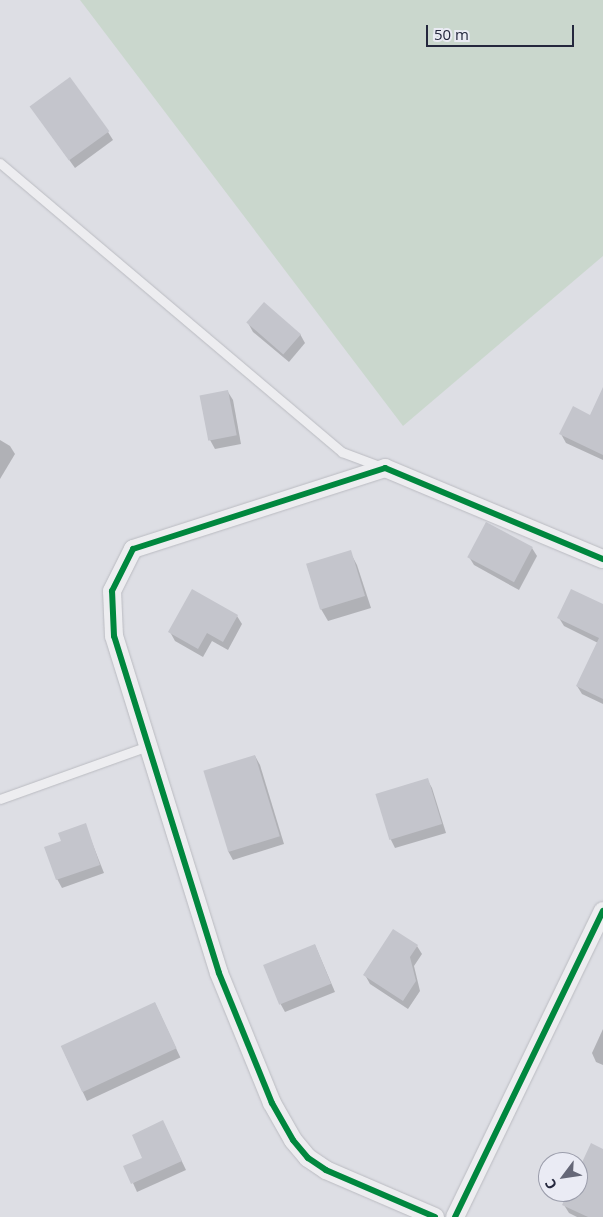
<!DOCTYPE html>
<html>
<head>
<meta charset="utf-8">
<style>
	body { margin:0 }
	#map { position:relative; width:603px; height:1217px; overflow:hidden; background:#dddee4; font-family:"Open Sans",sans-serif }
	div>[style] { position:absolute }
	.green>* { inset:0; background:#cad7cd }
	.shadow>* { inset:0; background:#0003; transform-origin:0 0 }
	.building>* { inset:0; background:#c4c5cc; transform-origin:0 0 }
	.roads { filter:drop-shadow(0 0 1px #babbc1) drop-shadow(0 0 1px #babbc1) }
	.service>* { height:9px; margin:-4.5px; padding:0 4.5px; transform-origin:4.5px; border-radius:4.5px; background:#ededf0 }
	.minor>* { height:18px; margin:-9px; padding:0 9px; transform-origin:9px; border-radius:9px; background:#ededf0 }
	.cycleway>* { height:6px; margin:-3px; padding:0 3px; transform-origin:3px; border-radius:3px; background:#00873e }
	span { translate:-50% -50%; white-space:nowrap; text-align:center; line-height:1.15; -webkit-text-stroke:4px #eaebf4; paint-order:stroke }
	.north { position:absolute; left:538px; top:1152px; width:50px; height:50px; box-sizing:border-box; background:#eaebf4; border:1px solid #9b9dab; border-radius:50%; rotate:239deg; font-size:14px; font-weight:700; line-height:20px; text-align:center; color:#24273d }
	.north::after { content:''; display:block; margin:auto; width:18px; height:22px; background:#656777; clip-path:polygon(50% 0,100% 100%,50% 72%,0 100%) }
	.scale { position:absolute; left:426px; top:25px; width:148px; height:22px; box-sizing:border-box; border:2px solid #24273d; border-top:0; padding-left:6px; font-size:15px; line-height:18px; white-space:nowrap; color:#24273d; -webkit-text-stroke:4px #eaebf4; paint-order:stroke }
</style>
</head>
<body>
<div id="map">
	<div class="green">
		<div style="clip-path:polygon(80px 0,603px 0,603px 256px,403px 426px)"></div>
	</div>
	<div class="shadow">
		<div style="clip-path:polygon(31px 107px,108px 132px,113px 140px,75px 168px)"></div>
		<div style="clip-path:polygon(248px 323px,300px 334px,305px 343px,289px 362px,253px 332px)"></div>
		<div style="clip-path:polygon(228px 392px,233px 400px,241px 444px,215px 449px,210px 440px)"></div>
		<div style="clip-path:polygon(603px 394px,603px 460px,566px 443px,561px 434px,591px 416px)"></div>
		<div style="clip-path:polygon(0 440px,10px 446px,15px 454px,0 479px)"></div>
		<div style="clip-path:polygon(532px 548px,537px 556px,519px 590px,474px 565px,469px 557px)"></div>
		<div style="clip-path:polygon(350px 552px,357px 565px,371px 608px,328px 621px,321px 609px,307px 565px)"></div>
		<div style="clip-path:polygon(603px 606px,603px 704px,582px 694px,577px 686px,598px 643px,564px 626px,559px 618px)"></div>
		<div style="clip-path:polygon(237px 616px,242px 624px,228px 650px,212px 641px,203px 657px,175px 641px,170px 632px)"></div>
		<div style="clip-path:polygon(255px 756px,260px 765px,284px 844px,233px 860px,228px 851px)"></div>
		<div style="clip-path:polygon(427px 779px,432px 788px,446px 833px,395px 848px,391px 840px,377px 795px)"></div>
		<div style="clip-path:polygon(85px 825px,104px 873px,62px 888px,57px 879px,62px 842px)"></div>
		<div style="clip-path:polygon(315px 945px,335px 992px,285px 1012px,280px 1003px)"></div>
		<div style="clip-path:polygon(417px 946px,422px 954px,414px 966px,420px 991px,408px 1009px,370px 984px,365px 975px)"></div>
		<div style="left:155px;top:1003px;width:60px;height:103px;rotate:65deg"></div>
		<div style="clip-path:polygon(603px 1029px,603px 1065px,596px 1062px,592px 1053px)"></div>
		<div style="clip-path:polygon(163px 1122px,186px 1170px,137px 1192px,133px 1183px)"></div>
		<div style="clip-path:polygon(603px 1150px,603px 1217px,577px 1217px,569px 1213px,564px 1205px,570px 1192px,578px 1192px,578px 1174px)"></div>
	</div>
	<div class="building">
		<div style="left:70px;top:77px;width:67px;height:50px;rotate:54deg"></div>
		<div style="left:264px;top:302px;width:49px;height:27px;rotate:41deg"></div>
		<div style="clip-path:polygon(603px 387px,603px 455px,559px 434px,573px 406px,590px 415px)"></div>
		<div style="left:228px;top:390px;width:46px;height:29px;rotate:79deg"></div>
		<div style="left:486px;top:522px;width:53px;height:40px;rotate:28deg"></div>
		<div style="left:351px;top:550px;width:48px;height:47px;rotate:73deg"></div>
		<div style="clip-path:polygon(192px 589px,238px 615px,223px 642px,207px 633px,198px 649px,168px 632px)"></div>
		<div style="clip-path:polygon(571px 589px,603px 604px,603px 699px,576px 686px,599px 638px,557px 618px)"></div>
		<div style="left:255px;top:755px;width:85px;height:54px;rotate:73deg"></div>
		<div style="left:428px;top:778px;width:48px;height:55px;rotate:73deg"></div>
		<div style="clip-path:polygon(86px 823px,100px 865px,56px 880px,44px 847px,61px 841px,58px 833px)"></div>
		<div style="clip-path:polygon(393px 929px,418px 945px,410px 957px,416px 981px,403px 1001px,363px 975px)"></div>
		<div style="left:315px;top:944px;width:43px;height:56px;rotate:68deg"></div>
		<div style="left:155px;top:1002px;width:51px;height:104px;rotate:65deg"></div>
		<div style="clip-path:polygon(163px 1120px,182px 1161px,131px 1184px,123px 1166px,142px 1158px,132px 1135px)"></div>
		<div style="clip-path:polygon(591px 1143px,603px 1149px,603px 1217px,588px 1217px,562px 1205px,568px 1192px,578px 1192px,578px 1171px)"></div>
	</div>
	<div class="roads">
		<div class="service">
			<div style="left:0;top:163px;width:448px;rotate:40.2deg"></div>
			<div style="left:342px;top:452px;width:43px;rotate:20.6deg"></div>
			<div style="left:0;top:799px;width:157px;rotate:-19.7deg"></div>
		</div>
		<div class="minor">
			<div style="left:435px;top:1217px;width:119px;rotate:-156.7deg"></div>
			<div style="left:326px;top:1170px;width:22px;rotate:-146deg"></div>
			<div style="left:308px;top:1158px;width:23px;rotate:-130deg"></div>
			<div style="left:293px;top:1140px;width:43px;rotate:-119.6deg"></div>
			<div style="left:272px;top:1103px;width:140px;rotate:-112.2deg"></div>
			<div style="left:219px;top:973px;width:353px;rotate:-107.3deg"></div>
			<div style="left:114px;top:636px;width:45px;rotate:-92.5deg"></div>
			<div style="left:112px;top:591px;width:47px;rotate:-63.4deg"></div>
			<div style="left:133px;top:549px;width:265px;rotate:-17.8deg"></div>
			<div style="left:385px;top:468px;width:236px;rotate:22.7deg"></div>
			<div style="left:455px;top:1217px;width:340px;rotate:-64.2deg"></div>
		</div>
	</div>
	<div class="cycleway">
		<div style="left:435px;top:1217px;width:119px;rotate:-156.7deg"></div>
		<div style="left:326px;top:1170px;width:22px;rotate:-146deg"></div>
		<div style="left:308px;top:1158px;width:23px;rotate:-130deg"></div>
		<div style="left:293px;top:1140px;width:43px;rotate:-119.6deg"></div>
		<div style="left:272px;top:1103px;width:140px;rotate:-112.2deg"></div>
		<div style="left:219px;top:973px;width:353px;rotate:-107.3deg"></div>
		<div style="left:114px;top:636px;width:45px;rotate:-92.5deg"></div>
		<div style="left:112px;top:591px;width:47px;rotate:-63.4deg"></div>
		<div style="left:133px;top:549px;width:265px;rotate:-17.8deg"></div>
		<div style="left:385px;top:468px;width:236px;rotate:22.7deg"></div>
		<div style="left:455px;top:1217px;width:340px;rotate:-64.2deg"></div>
	</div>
	<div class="north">С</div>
	<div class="scale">50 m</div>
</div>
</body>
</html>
